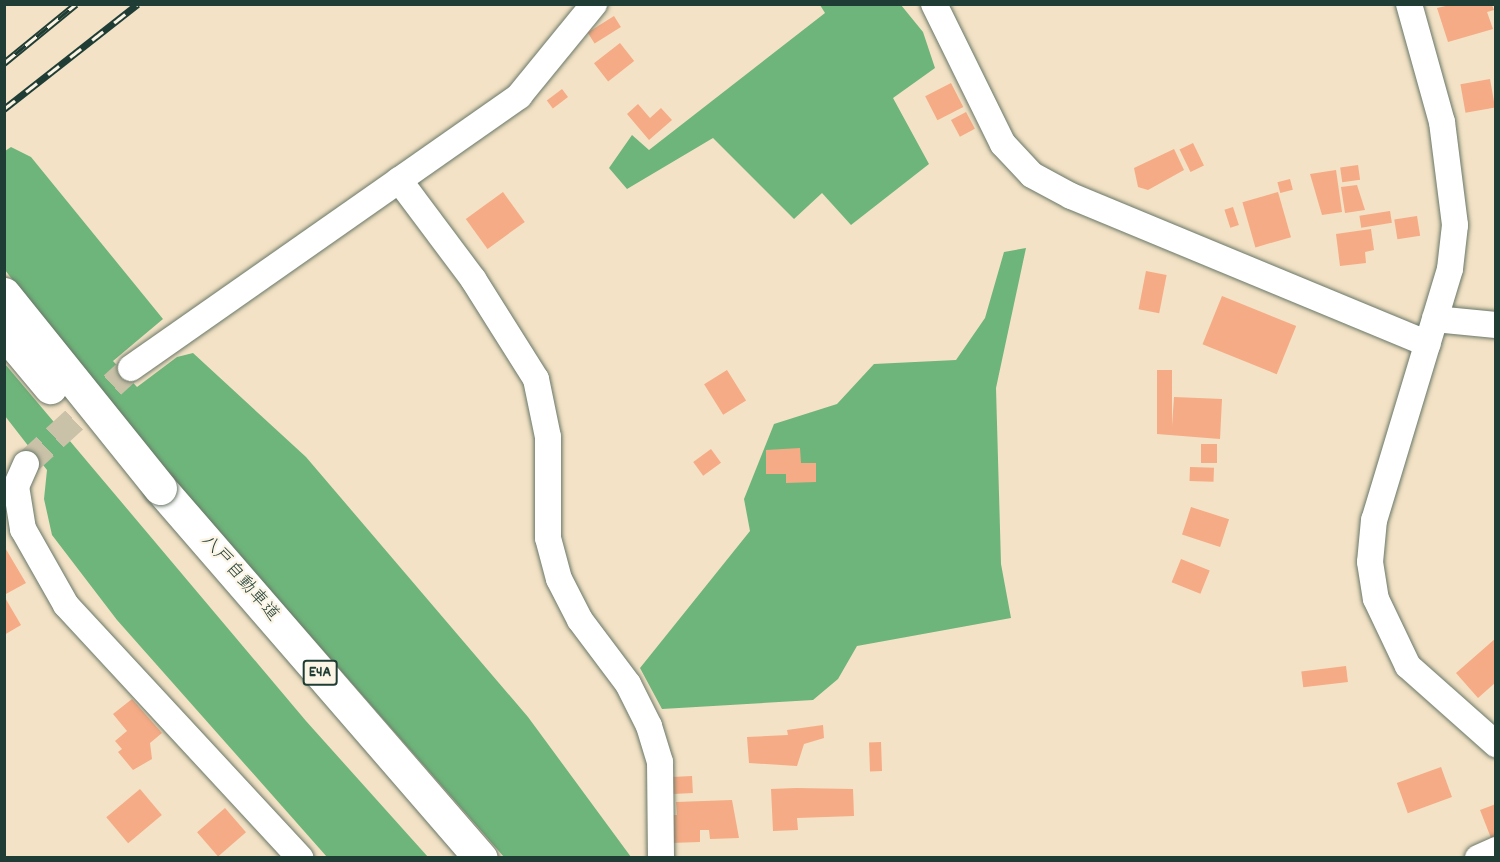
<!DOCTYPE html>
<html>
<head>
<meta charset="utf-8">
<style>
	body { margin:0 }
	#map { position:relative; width:1500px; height:862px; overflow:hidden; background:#f3e2c5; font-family:Dekko,"Klee One",sans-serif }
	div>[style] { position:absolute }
	.forest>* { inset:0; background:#6eb57b }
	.building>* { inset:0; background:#f5ab85; transform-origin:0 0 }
	.minor-tunnel>* { height:26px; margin-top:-13px; transform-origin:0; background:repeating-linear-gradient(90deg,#c9c1a8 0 26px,transparent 0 39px) }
	.roads { filter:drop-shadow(0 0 2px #697767) drop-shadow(0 0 2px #697767) }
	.minor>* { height:26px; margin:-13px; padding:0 13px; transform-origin:13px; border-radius:13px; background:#fff }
	.highway>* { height:33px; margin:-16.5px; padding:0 16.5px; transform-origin:16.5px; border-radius:16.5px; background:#fff }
	.rail>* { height:7px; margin-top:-3.5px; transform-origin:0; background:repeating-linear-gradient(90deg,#fcf5e5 0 14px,#1f3d34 0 28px); box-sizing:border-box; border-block:2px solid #1f3d34 }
	.bridges { filter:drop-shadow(0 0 2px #697767) drop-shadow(0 0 2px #697767) }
	.highway-bridge>* { height:33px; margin:-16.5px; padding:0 16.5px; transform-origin:16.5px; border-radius:16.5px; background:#fff }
	span { translate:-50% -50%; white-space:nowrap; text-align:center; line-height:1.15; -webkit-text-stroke:4.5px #fcf5e5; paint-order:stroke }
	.shield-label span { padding:2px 4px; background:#fcf5e5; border:2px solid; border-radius:4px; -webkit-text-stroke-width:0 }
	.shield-label { font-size:16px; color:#1f3d34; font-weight:700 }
	.street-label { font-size:18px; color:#1f3d34 }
	.frame { position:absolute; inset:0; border:6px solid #1f3d34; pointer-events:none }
</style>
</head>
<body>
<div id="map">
	<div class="forest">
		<div style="clip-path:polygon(820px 5px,901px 5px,923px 32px,935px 68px,893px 98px,929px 164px,851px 225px,822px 193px,794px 219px,713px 138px,627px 189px,609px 168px,632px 135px,649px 150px,825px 13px)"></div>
		<div style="clip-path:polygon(11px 147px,31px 157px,163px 319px,113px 361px,137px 387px,177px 357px,193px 353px,306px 457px,528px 717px,631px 857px,504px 857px,109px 406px,5px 270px,5px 151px)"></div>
		<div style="clip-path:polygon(1026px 248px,996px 388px,1001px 564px,1011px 618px,857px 646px,838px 679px,813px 700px,662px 709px,640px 668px,750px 531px,744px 499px,774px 424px,837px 404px,874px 364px,956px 360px,985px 318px,1004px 252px)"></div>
		<div style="clip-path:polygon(5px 364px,306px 721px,428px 857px,327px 857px,117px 620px,52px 535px,44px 499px,47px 470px,5px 416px)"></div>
	</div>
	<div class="building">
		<div style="clip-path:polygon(1450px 5px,1492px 5px,1494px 10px,1487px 12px,1493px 29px,1448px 42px,1437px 8px)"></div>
		<div style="left:614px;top:16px;width:13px;height:31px;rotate:58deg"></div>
		<div style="left:620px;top:43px;width:23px;height:33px;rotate:52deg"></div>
		<div style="left:1490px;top:79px;width:29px;height:30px;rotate:80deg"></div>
		<div style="left:951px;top:83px;width:27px;height:29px;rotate:63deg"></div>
		<div style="left:562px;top:89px;width:10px;height:19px;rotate:53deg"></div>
		<div style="clip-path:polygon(638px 104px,650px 118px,661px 108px,672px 120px,649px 140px,627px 114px)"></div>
		<div style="left:966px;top:112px;width:19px;height:17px;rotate:62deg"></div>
		<div style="left:1193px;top:143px;width:25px;height:15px;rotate:64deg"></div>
		<div style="clip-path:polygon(1174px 149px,1184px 170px,1148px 190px,1138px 187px,1134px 168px)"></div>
		<div style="left:1358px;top:165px;width:15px;height:18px;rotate:82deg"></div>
		<div style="clip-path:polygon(1336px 170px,1342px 212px,1322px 215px,1310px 174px)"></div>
		<div style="left:1290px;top:179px;width:11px;height:13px;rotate:75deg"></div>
		<div style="clip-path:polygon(1357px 185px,1365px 210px,1345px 213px,1341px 187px)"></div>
		<div style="left:503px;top:192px;width:37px;height:46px;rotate:54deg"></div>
		<div style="left:1278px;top:192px;width:47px;height:37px;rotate:74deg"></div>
		<div style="left:1233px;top:207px;width:19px;height:9px;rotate:72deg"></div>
		<div style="left:1390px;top:211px;width:12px;height:31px;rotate:81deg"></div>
		<div style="left:1417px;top:216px;width:20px;height:23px;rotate:81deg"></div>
		<div style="clip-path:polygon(1371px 229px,1374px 250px,1365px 252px,1366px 263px,1340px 266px,1336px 234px)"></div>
		<div style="left:1146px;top:271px;width:21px;height:39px;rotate:11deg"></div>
		<div style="left:1222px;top:296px;width:80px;height:52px;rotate:22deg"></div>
		<div style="left:727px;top:370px;width:36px;height:27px;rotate:58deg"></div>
		<div style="clip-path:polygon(1157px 370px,1172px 370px,1172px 426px,1174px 397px,1222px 399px,1220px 439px,1157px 434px)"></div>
		<div style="left:1201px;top:444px;width:16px;height:19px"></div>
		<div style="clip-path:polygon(800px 448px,801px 463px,816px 463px,816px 482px,786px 483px,786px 474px,766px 474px,766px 450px)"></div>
		<div style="left:711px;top:449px;width:17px;height:22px;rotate:54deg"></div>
		<div style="left:1190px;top:467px;width:24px;height:14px;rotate:2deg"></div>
		<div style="left:1191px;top:507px;width:40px;height:29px;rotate:18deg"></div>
		<div style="clip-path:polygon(4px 546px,26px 583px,4px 595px)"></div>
		<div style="left:1181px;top:559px;width:31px;height:25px;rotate:22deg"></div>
		<div style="clip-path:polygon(4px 596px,21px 625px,4px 635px)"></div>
		<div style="clip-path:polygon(1496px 638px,1496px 682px,1478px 698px,1456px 673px)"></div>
		<div style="left:1346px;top:666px;width:16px;height:45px;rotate:83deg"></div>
		<div style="clip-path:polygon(132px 699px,162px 733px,150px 743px,152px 759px,133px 770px,118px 752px,122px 749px,115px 741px,127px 731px,113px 714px)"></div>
		<div style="clip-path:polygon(823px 725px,824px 738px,804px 744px,797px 766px,749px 763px,747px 737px,788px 735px,787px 730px)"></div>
		<div style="left:881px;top:742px;width:29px;height:12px;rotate:88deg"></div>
		<div style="left:1441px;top:767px;width:32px;height:47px;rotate:70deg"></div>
		<div style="left:692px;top:776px;width:17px;height:20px;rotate:87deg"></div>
		<div style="clip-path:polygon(796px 788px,853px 789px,854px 816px,797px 818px,798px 830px,773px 831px,771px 789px)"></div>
		<div style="left:140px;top:789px;width:34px;height:44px;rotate:50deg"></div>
		<div style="clip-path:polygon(732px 800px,739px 838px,710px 839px,709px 830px,700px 830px,700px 842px,670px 843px,669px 815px,677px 815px,676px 802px)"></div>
		<div style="clip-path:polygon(1496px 804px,1496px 836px,1491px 838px,1480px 810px)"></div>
		<div style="left:225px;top:808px;width:32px;height:37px;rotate:49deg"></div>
	</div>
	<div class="minor-tunnel">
		<div style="left:26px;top:464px;width:142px;rotate:-42.4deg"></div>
	</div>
	<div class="roads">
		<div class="minor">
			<div style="left:934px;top:4px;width:156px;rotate:63.8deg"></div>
			<div style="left:1003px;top:144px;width:42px;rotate:46.9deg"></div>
			<div style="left:1032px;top:175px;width:44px;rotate:28.3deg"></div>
			<div style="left:1071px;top:196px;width:386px;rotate:22.5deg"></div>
			<div style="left:1409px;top:4px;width:123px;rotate:74.4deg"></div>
			<div style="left:1442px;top:122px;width:104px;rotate:82.8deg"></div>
			<div style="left:1455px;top:225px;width:44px;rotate:96.5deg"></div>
			<div style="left:1450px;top:269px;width:262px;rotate:106.8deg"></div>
			<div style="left:1374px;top:520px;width:42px;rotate:95.4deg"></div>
			<div style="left:1370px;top:562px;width:37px;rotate:81deg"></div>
			<div style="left:1376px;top:599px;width:74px;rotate:64.5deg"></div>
			<div style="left:1408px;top:666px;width:118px;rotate:41.6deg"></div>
			<div style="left:399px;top:180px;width:124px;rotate:53.2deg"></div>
			<div style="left:473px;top:279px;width:118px;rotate:57.8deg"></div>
			<div style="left:536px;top:379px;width:59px;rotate:78.3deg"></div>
			<div style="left:548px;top:437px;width:101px;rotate:90deg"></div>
			<div style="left:548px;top:538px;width:42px;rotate:75deg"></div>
			<div style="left:559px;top:579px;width:46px;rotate:62.9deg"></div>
			<div style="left:580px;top:620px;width:80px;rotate:53.1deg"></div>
			<div style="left:628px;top:684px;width:47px;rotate:63.4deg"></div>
			<div style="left:649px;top:726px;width:38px;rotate:73deg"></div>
			<div style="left:660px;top:762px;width:96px;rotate:89.4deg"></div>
			<div style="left:1435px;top:319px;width:61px;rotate:5.6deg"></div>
			<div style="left:131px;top:368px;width:474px;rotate:-35deg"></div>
			<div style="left:519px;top:96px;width:119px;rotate:-50.8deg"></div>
			<div style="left:26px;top:464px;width:24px;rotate:114deg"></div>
			<div style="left:16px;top:486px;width:44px;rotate:80.8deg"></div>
			<div style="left:23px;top:529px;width:87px;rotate:60.5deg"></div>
			<div style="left:66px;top:605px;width:345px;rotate:47.2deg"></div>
			<div style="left:1478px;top:858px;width:20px;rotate:-24deg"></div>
		</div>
		<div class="highway">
			<div style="left:160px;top:488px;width:490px;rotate:49.1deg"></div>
		</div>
	</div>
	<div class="rail">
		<div style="left:4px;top:63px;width:93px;rotate:-39.3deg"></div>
		<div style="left:4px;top:109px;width:170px;rotate:-38.1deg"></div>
	</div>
	<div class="bridges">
		<div class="highway-bridge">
			<div style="left:4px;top:294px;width:249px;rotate:51.2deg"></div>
			<div style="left:4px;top:332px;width:72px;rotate:50.1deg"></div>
		</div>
	</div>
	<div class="shield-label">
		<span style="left:320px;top:673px">E4A</span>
	</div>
	<div class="street-label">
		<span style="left:239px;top:579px;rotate:49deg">八戸自動車道</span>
	</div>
	<div class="frame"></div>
</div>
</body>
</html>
